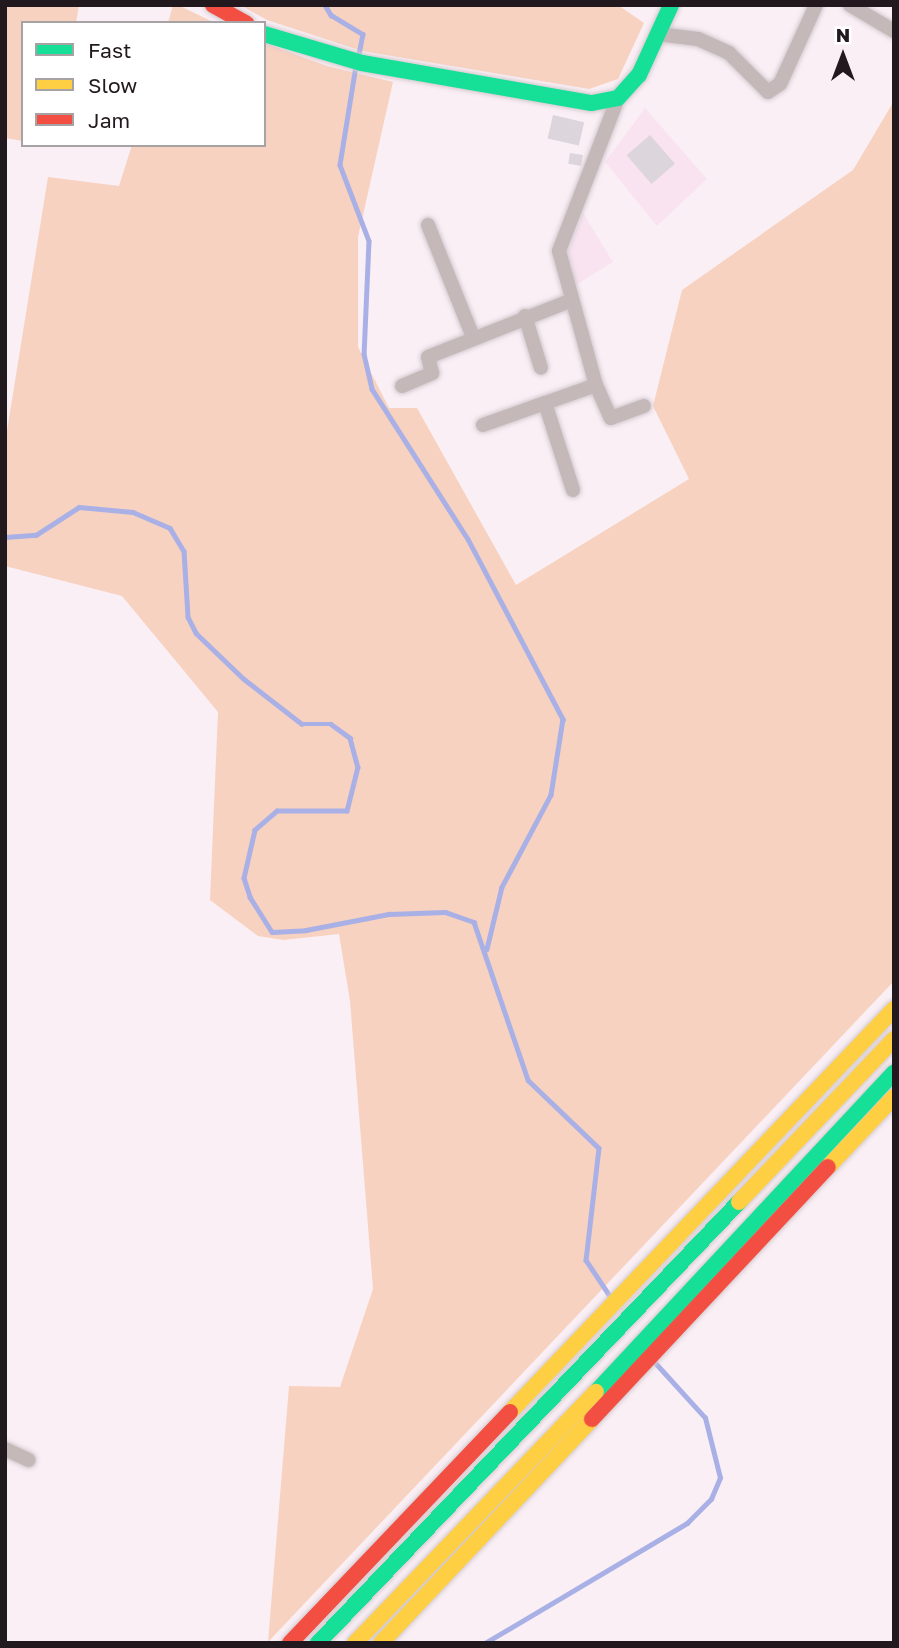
<!DOCTYPE html>
<html>
<head>
<meta charset="utf-8">
<style>
	body { margin:0 }
	#map { position:relative; width:899px; height:1648px; overflow:hidden; background:#faeff5; font-family:"Golos Text",sans-serif }
	div>[style] { position:absolute }
	.built>* { inset:0; background:#f9e3f0 }
	.green>* { inset:0; background:#f8d2c0 }
	.stream>* { height:4.5px; margin:-2.25px; padding:0 2.25px; transform-origin:2.25px; border-radius:2.25px; background:#a9b0e6 }
	.building>* { inset:0; background:#dcd5dc; transform-origin:0 0 }
	.roads { filter:drop-shadow(0 0 2px #d2c9ce) drop-shadow(0 0 2px #d2c9ce) }
	.street>* { height:14px; margin:-7px; padding:0 7px; transform-origin:7px; border-radius:7px; background:#c5b8b9 }
	.fast>* { height:16px; margin:-8px; padding:0 8px; transform-origin:8px; border-radius:8px; background:#16e098 }
	.slow>* { height:16px; margin:-8px; padding:0 8px; transform-origin:8px; border-radius:8px; background:#ffcf43 }
	.jam>* { height:16px; margin:-8px; padding:0 8px; transform-origin:8px; border-radius:8px; background:#f24e42 }
	span { translate:-50% -50%; white-space:nowrap; text-align:center; line-height:1.15; -webkit-text-stroke:6px #fff; paint-order:stroke }
	.frame { position:absolute; inset:0; border:7px solid #22191e; pointer-events:none }
	.legend { position:absolute; left:21px; top:21px; width:245px; height:126px; box-sizing:border-box; background:#fff; border:2px solid #a7a3a5; margin:0; padding:9px 12px; list-style:none; font-size:21px; color:#22191e }
	.legend li { display:flex; align-items:center; gap:14px; height:35px }
	.legend b { width:35px; border:2px solid #a7a3a5 }
	.north { position:absolute; left:808px; top:21px; width:70px; height:70px; -webkit-text-stroke:5px #fff; paint-order:stroke; rotate:0deg; font-size:19px; font-weight:700; line-height:28px; text-align:center; color:#22191e }
	.north::after { content:''; display:block; margin:auto; width:24px; height:32px; background:#22191e; clip-path:polygon(50% 0,100% 100%,50% 72%,0 100%) }
</style>
</head>
<body>
<div id="map">
	<div class="built">
		<div style="clip-path:polygon(645px 108px,707px 179px,657px 226px,605px 162px)"></div>
		<div style="clip-path:polygon(583px 213px,613px 262px,576px 285px,567px 253px)"></div>
	</div>
	<div class="green">
		<div style="clip-path:polygon(5px 5px,79px 5px,76px 23px,23px 23px,23px 141px,5px 138px)"></div>
		<div style="clip-path:polygon(173px 5px,178px 5px,215px 23px,168px 23px)"></div>
		<div style="clip-path:polygon(240px 5px,618px 5px,644px 23px,618px 79px,589px 89px,362px 51px,267px 20px)"></div>
		<div style="clip-path:polygon(264px 43px,327px 66px,393px 82px,358px 237px,358px 347px,389px 408px,417px 408px,516px 585px,689px 479px,653px 406px,682px 290px,853px 170px,894px 101px,894px 981px,268px 1642px,289px 1386px,340px 1387px,373px 1289px,350px 1001px,339px 934px,283px 940px,258px 936px,210px 900px,218px 712px,122px 596px,5px 566px,5px 443px,48px 177px,119px 186px,132px 145px,264px 145px)"></div>
	</div>
	<div class="stream">
		<div style="left:325px;top:5px;width:12px;rotate:59deg"></div>
		<div style="left:331px;top:15px;width:37px;rotate:31deg"></div>
		<div style="left:363px;top:34px;width:20px;rotate:101deg"></div>
		<div style="left:356px;top:66px;width:100px;rotate:99.2deg"></div>
		<div style="left:340px;top:165px;width:81px;rotate:69.1deg"></div>
		<div style="left:369px;top:241px;width:113px;rotate:92.5deg"></div>
		<div style="left:364px;top:354px;width:36px;rotate:77deg"></div>
		<div style="left:372px;top:389px;width:178px;rotate:57.4deg"></div>
		<div style="left:468px;top:539px;width:204px;rotate:62.2deg"></div>
		<div style="left:563px;top:719px;width:77px;rotate:99deg"></div>
		<div style="left:551px;top:795px;width:104px;rotate:118deg"></div>
		<div style="left:502px;top:887px;width:64px;rotate:103.6deg"></div>
		<div style="left:5px;top:537px;width:31px;rotate:-4deg"></div>
		<div style="left:36px;top:535px;width:51px;rotate:-33.1deg"></div>
		<div style="left:79px;top:507px;width:54px;rotate:5.3deg"></div>
		<div style="left:133px;top:512px;width:40px;rotate:23.4deg"></div>
		<div style="left:170px;top:528px;width:27px;rotate:59deg"></div>
		<div style="left:184px;top:551px;width:66px;rotate:86.5deg"></div>
		<div style="left:188px;top:617px;width:18px;rotate:63deg"></div>
		<div style="left:196px;top:633px;width:66px;rotate:43.8deg"></div>
		<div style="left:244px;top:679px;width:73px;rotate:37.8deg"></div>
		<div style="left:302px;top:724px;width:29px"></div>
		<div style="left:331px;top:724px;width:24px;rotate:36deg"></div>
		<div style="left:350px;top:738px;width:30px;rotate:75deg"></div>
		<div style="left:358px;top:767px;width:45px;rotate:104deg"></div>
		<div style="left:347px;top:811px;width:70px;rotate:180deg"></div>
		<div style="left:277px;top:811px;width:29px;rotate:139deg"></div>
		<div style="left:255px;top:830px;width:49px;rotate:102.9deg"></div>
		<div style="left:244px;top:878px;width:20px;rotate:72deg"></div>
		<div style="left:250px;top:897px;width:41px;rotate:57.8deg"></div>
		<div style="left:272px;top:932px;width:34px;rotate:-3deg"></div>
		<div style="left:306px;top:930px;width:85px;rotate:-10.9deg"></div>
		<div style="left:389px;top:914px;width:56px;rotate:-2deg"></div>
		<div style="left:445px;top:912px;width:31px;rotate:19deg"></div>
		<div style="left:474px;top:922px;width:167px;rotate:71.1deg"></div>
		<div style="left:528px;top:1080px;width:98px;rotate:43.8deg"></div>
		<div style="left:599px;top:1148px;width:113px;rotate:96.6deg"></div>
		<div style="left:586px;top:1260px;width:43px;rotate:56.3deg"></div>
		<div style="left:485px;top:1643px;width:235px;rotate:-30.7deg"></div>
		<div style="left:687px;top:1523px;width:34px;rotate:-45deg"></div>
		<div style="left:711px;top:1499px;width:23px;rotate:-67deg"></div>
		<div style="left:720px;top:1478px;width:62px;rotate:-104deg"></div>
		<div style="left:705px;top:1418px;width:76px;rotate:-132.3deg"></div>
	</div>
	<div class="building">
		<div style="left:553px;top:115px;width:32px;height:24px;rotate:13deg"></div>
		<div style="left:650px;top:135px;width:38px;height:31px;rotate:49deg"></div>
		<div style="left:570px;top:153px;width:13px;height:11px;rotate:9deg"></div>
	</div>
	<div class="roads">
		<div class="street">
			<div style="left:850px;top:5px;width:51px;rotate:30.6deg"></div>
			<div style="left:658px;top:34px;width:40px;rotate:7.1deg"></div>
			<div style="left:698px;top:39px;width:34px;rotate:24deg"></div>
			<div style="left:729px;top:53px;width:55px;rotate:45deg"></div>
			<div style="left:768px;top:92px;width:14px;rotate:-34deg"></div>
			<div style="left:780px;top:84px;width:87px;rotate:-65.5deg"></div>
			<div style="left:618px;top:98px;width:164px;rotate:111.1deg"></div>
			<div style="left:559px;top:251px;width:139px;rotate:74.6deg"></div>
			<div style="left:596px;top:385px;width:36px;rotate:66deg"></div>
			<div style="left:611px;top:418px;width:35px;rotate:-20deg"></div>
			<div style="left:428px;top:225px;width:121px;rotate:68.1deg"></div>
			<div style="left:525px;top:316px;width:54px;rotate:72.9deg"></div>
			<div style="left:402px;top:386px;width:33px;rotate:-23deg"></div>
			<div style="left:432px;top:373px;width:16px;rotate:-104deg"></div>
			<div style="left:428px;top:357px;width:155px;rotate:-21.6deg"></div>
			<div style="left:483px;top:425px;width:66px;rotate:-19.5deg"></div>
			<div style="left:573px;top:490px;width:91px;rotate:-107.8deg"></div>
			<div style="left:545px;top:403px;width:54px;rotate:-19.4deg"></div>
			<div style="left:5px;top:1449px;width:26px;rotate:25deg"></div>
		</div>
		<div class="fast">
			<div style="left:264px;top:34px;width:102px;rotate:16.5deg"></div>
			<div style="left:362px;top:63px;width:233px;rotate:9.9deg"></div>
			<div style="left:592px;top:103px;width:26px;rotate:-11deg"></div>
			<div style="left:618px;top:98px;width:31px;rotate:-48deg"></div>
			<div style="left:639px;top:75px;width:77px;rotate:-65.4deg"></div>
			<div style="left:596px;top:1392px;width:437px;rotate:-47deg"></div>
			<div style="left:318px;top:1643px;width:610px;rotate:-46.33deg"></div>
		</div>
		<div class="slow">
			<div style="left:828px;top:1167px;width:96px;rotate:-46.7deg"></div>
			<div style="left:739px;top:1202px;width:225px;rotate:-46.4deg"></div>
			<div style="left:510px;top:1412px;width:557px;rotate:-46.38deg"></div>
			<div style="left:355px;top:1643px;width:348px;rotate:-46.2deg"></div>
			<div style="left:381px;top:1643px;width:308px;rotate:-46.7deg"></div>
		</div>
		<div class="jam">
			<div style="left:213px;top:5px;width:38px;rotate:29deg"></div>
			<div style="left:592px;top:1419px;width:345px;rotate:-46.9deg"></div>
			<div style="left:290px;top:1643px;width:319px;rotate:-46.4deg"></div>
		</div>
	</div>
	<div class="frame"></div>
	<ul class="legend">
	<li><b style="height:9px;background:#16e098"></b>Fast</li>
	<li><b style="height:9px;background:#ffcf43"></b>Slow</li>
	<li><b style="height:9px;background:#f24e42"></b>Jam</li>
	</ul>
	<div class="north">N</div>
</div>
</body>
</html>
